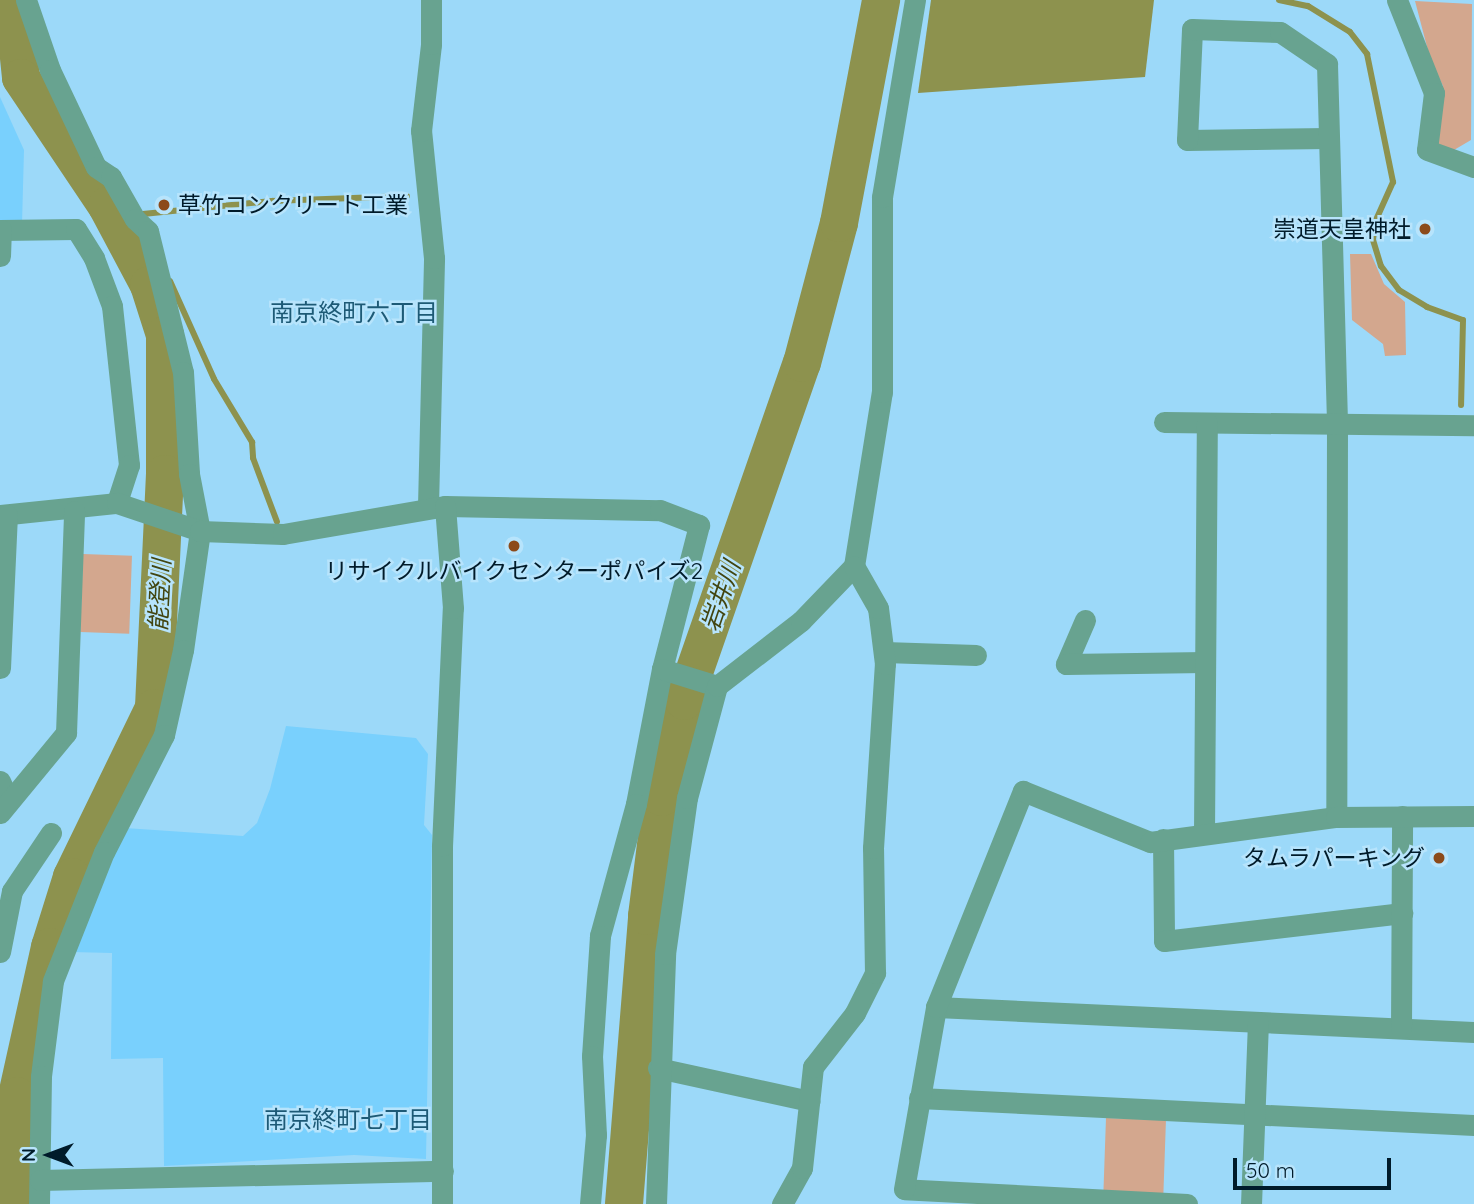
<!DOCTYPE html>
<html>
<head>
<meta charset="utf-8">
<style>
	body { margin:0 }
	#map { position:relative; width:1474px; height:1204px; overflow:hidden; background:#9cd9f9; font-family:Quicksand,"Noto Sans JP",sans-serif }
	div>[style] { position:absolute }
	.built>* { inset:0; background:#79d0fd }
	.green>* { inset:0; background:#d3a78e; transform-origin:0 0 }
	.water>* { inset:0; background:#8d924e }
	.stream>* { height:6px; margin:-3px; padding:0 3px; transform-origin:3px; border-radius:3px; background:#8d924e }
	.river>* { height:38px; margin:-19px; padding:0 19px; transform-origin:19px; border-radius:19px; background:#8d924e }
	.minor>* { height:21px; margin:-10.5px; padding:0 10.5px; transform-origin:10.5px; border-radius:10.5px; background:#68a390 }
	.dots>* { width:19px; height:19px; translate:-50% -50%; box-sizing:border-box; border:4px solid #b7e4fc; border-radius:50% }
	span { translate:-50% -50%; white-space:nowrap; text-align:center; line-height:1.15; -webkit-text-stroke:5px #b7e4fc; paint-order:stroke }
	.poi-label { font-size:23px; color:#001b2a }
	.left { translate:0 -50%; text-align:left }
	.right { translate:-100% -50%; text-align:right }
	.neighbourhood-label { font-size:24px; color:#1d5a76 }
	.water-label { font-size:24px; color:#424510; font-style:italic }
	.north { position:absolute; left:14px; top:1120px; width:70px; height:70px; -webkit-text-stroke:5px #b7e4fc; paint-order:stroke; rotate:270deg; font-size:19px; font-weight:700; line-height:28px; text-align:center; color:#001b2a }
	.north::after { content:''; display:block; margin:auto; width:24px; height:32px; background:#001b2a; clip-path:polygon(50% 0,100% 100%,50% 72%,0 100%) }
	.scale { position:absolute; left:1233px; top:1158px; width:158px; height:32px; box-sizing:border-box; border:4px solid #001b2a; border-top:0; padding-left:9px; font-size:21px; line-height:24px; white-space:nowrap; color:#001b2a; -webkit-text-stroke:5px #b7e4fc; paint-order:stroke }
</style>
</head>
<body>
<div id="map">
	<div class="built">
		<div style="clip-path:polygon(0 97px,24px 150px,22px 224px,0 223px)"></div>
		<div style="clip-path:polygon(286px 726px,416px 738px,428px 754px,424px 825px,432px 835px,426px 1159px,354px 1155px,164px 1166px,163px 1058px,111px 1059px,112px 953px,71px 952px,125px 828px,243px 836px,257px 823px,270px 789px)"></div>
	</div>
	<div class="green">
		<div style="clip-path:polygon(1415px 1px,1472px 4px,1471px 140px,1454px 150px,1435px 146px,1443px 86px,1431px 62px)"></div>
		<div style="clip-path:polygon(1350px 254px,1371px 254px,1384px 284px,1405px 302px,1406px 355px,1385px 356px,1383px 344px,1352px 320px)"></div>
		<div style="left:83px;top:554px;width:49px;height:78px;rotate:2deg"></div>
		<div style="left:1106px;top:1118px;width:60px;height:78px;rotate:2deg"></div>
	</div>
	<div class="water">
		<div style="clip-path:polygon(931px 0,1154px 0,1145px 77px,918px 93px)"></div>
	</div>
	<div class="stream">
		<div style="left:1279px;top:0;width:30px;rotate:12deg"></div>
		<div style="left:1308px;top:6px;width:49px;rotate:31.8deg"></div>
		<div style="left:1350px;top:32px;width:28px;rotate:52deg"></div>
		<div style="left:1367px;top:54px;width:131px;rotate:78.5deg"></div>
		<div style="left:1393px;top:182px;width:42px;rotate:114.1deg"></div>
		<div style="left:1376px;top:220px;width:20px;rotate:99deg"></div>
		<div style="left:1373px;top:240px;width:27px;rotate:73deg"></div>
		<div style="left:1381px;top:266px;width:30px;rotate:53deg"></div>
		<div style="left:1399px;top:290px;width:33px;rotate:31deg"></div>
		<div style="left:1427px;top:307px;width:38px;rotate:20deg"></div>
		<div style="left:1463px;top:320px;width:85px;rotate:91.3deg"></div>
		<div style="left:143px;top:214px;width:130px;rotate:-5.8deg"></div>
		<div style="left:272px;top:201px;width:135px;rotate:-2.1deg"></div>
		<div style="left:170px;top:281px;width:107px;rotate:65.8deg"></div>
		<div style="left:214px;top:379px;width:74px;rotate:58.9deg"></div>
		<div style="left:252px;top:442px;width:16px;rotate:86deg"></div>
		<div style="left:253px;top:458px;width:68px;rotate:69.4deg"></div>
	</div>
	<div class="river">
		<div style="left:13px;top:0;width:78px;rotate:84.1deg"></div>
		<div style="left:21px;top:78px;width:154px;rotate:56.1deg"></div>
		<div style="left:107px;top:206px;width:89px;rotate:62deg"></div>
		<div style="left:149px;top:285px;width:52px;rotate:72.3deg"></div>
		<div style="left:165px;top:335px;width:139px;rotate:90deg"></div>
		<div style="left:165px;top:474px;width:234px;rotate:92.7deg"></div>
		<div style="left:154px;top:708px;width:188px;rotate:115.9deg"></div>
		<div style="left:72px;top:877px;width:73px;rotate:107.4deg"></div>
		<div style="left:50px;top:947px;width:153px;rotate:102.5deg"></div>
		<div style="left:17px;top:1096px;width:108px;rotate:91.1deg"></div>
		<div style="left:624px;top:1204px;width:289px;rotate:-85.4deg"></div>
		<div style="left:647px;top:916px;width:120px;rotate:-82.8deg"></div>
		<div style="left:662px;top:797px;width:98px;rotate:-77.1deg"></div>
		<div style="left:684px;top:701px;width:358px;rotate:-70.8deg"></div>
		<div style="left:802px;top:363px;width:145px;rotate:-75.2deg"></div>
		<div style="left:839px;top:223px;width:227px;rotate:-79.3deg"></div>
	</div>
	<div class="minor">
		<div style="left:26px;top:0;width:74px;rotate:71.1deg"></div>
		<div style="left:50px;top:70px;width:107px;rotate:64.6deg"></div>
		<div style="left:96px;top:167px;width:18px;rotate:34deg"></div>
		<div style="left:111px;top:177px;width:48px;rotate:60.3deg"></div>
		<div style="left:135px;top:219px;width:18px;rotate:43deg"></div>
		<div style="left:148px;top:231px;width:145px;rotate:76.1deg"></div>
		<div style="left:183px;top:372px;width:102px;rotate:86.6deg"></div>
		<div style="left:189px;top:474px;width:58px;rotate:79.1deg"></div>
		<div style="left:200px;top:531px;width:120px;rotate:98.1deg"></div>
		<div style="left:183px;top:650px;width:87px;rotate:102.6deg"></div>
		<div style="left:164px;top:735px;width:131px;rotate:117.1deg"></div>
		<div style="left:104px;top:852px;width:139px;rotate:111.6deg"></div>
		<div style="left:53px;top:981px;width:96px;rotate:97.2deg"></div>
		<div style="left:41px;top:1076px;width:128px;rotate:90.9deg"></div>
		<div style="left:1397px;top:0;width:100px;rotate:68.3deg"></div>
		<div style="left:1434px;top:93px;width:57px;rotate:97deg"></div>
		<div style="left:1427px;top:150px;width:50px;rotate:19.9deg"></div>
		<div style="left:1328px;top:138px;width:141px;rotate:179.2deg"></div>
		<div style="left:1187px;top:140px;width:111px;rotate:-87.4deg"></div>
		<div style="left:1192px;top:29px;width:88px;rotate:2deg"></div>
		<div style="left:1280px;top:32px;width:57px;rotate:34.2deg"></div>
		<div style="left:1327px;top:64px;width:360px;rotate:88.4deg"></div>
		<div style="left:1337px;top:424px;width:393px;rotate:90.1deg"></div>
		<div style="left:0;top:230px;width:76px;rotate:-0.8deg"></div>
		<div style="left:76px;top:229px;width:34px;rotate:58deg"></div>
		<div style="left:94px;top:258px;width:51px;rotate:69.4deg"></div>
		<div style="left:112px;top:306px;width:160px;rotate:83.9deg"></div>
		<div style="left:129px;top:465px;width:40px;rotate:108deg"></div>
		<div style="left:0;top:256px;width:26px;rotate:-88deg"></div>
		<div style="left:1164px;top:422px;width:310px;rotate:0.6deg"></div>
		<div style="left:428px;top:506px;width:248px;rotate:-88.6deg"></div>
		<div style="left:434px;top:258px;width:128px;rotate:-95.8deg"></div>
		<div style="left:421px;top:131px;width:88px;rotate:-83.4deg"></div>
		<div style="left:431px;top:44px;width:44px;rotate:-90deg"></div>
		<div style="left:0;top:515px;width:118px;rotate:-5.9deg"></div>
		<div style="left:117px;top:503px;width:88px;rotate:18.6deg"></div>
		<div style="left:200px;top:531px;width:83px;rotate:2.1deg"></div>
		<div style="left:283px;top:534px;width:164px;rotate:-9.8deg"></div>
		<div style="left:445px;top:506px;width:215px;rotate:1.1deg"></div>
		<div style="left:660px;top:510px;width:42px;rotate:21deg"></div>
		<div style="left:699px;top:525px;width:149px;rotate:104.4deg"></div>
		<div style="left:662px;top:669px;width:137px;rotate:100.9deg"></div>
		<div style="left:636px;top:804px;width:137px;rotate:105.3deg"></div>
		<div style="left:600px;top:936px;width:120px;rotate:93.8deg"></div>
		<div style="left:592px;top:1056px;width:79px;rotate:87.1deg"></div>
		<div style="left:596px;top:1135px;width:69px;rotate:95deg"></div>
		<div style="left:1085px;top:620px;width:48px;rotate:113.4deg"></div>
		<div style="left:1066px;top:664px;width:139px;rotate:-0.8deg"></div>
		<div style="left:884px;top:652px;width:92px;rotate:1.9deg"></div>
		<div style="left:0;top:668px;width:153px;rotate:-87.4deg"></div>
		<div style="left:662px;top:669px;width:58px;rotate:17.2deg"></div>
		<div style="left:0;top:781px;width:22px;rotate:66deg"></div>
		<div style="left:0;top:813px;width:104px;rotate:-50.5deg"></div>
		<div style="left:66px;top:733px;width:222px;rotate:-87.9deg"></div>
		<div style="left:1204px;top:833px;width:410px;rotate:-89.6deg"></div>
		<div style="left:1163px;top:839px;width:102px;rotate:89.4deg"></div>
		<div style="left:1164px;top:941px;width:240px;rotate:-6.7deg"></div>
		<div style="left:0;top:952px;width:62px;rotate:-78.9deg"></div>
		<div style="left:12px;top:891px;width:70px;rotate:-56.1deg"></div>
		<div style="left:936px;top:1007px;width:539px;rotate:2.66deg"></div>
		<div style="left:1401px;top:1028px;width:212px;rotate:-89.7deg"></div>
		<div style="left:658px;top:1068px;width:155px;rotate:12.3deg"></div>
		<div style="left:919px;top:1098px;width:556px;rotate:2.79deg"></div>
		<div style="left:40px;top:1180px;width:403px;rotate:-1.3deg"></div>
		<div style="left:442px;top:1204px;width:358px;rotate:-90deg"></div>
		<div style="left:442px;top:846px;width:238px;rotate:-87.4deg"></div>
		<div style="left:453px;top:608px;width:102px;rotate:-94.5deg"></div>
		<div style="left:656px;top:1204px;width:250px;rotate:-87.9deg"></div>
		<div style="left:665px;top:954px;width:158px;rotate:-82deg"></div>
		<div style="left:687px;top:798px;width:116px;rotate:-75deg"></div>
		<div style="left:717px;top:686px;width:106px;rotate:-37.7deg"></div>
		<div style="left:801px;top:621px;width:76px;rotate:-46.1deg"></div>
		<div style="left:854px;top:566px;width:176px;rotate:-80.9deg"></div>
		<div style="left:882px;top:392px;width:195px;rotate:-90deg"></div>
		<div style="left:882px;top:197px;width:200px;rotate:-80.5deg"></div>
		<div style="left:782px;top:1204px;width:41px;rotate:-60.9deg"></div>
		<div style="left:802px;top:1168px;width:102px;rotate:-83.8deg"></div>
		<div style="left:813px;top:1067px;width:68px;rotate:-52.1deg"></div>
		<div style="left:855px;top:1013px;width:45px;rotate:-63.4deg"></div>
		<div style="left:875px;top:973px;width:125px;rotate:-90.9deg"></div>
		<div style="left:873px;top:848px;width:184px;rotate:-86.3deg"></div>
		<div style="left:885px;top:664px;width:56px;rotate:-97.1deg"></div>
		<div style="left:878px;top:608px;width:48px;rotate:-119.7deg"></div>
		<div style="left:1187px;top:1204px;width:283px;rotate:-177deg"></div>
		<div style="left:904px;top:1189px;width:185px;rotate:-80deg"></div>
		<div style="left:936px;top:1007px;width:233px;rotate:-68.1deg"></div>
		<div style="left:1023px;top:791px;width:137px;rotate:21.9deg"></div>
		<div style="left:1150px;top:842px;width:188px;rotate:-7.7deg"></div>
		<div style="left:1336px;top:817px;width:138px;rotate:-0.4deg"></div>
		<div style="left:1251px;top:1204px;width:182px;rotate:-87.8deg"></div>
	</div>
	<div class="dots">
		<div style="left:164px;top:205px;background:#8c4a1a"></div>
		<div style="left:1425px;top:229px;background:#8c4a1a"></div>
		<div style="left:514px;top:546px;background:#8c4a1a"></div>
		<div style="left:1439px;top:858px;background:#8c4a1a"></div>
	</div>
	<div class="poi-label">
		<span class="left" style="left:178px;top:205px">草竹コンクリート工業</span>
		<span class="right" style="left:1411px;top:229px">崇道天皇神社</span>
		<span style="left:514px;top:571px">リサイクルバイクセンターポパイズ2</span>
		<span class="right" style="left:1425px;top:858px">タムラパーキング</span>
	</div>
	<div class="neighbourhood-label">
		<span style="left:354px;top:313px">南京終町六丁目</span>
		<span style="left:348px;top:1120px">南京終町七丁目</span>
	</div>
	<div class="water-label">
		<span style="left:160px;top:595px;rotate:-87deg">能登川</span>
		<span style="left:721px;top:596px;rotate:-71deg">岩井川</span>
	</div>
	<div class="north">N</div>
	<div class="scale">50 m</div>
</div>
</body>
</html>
